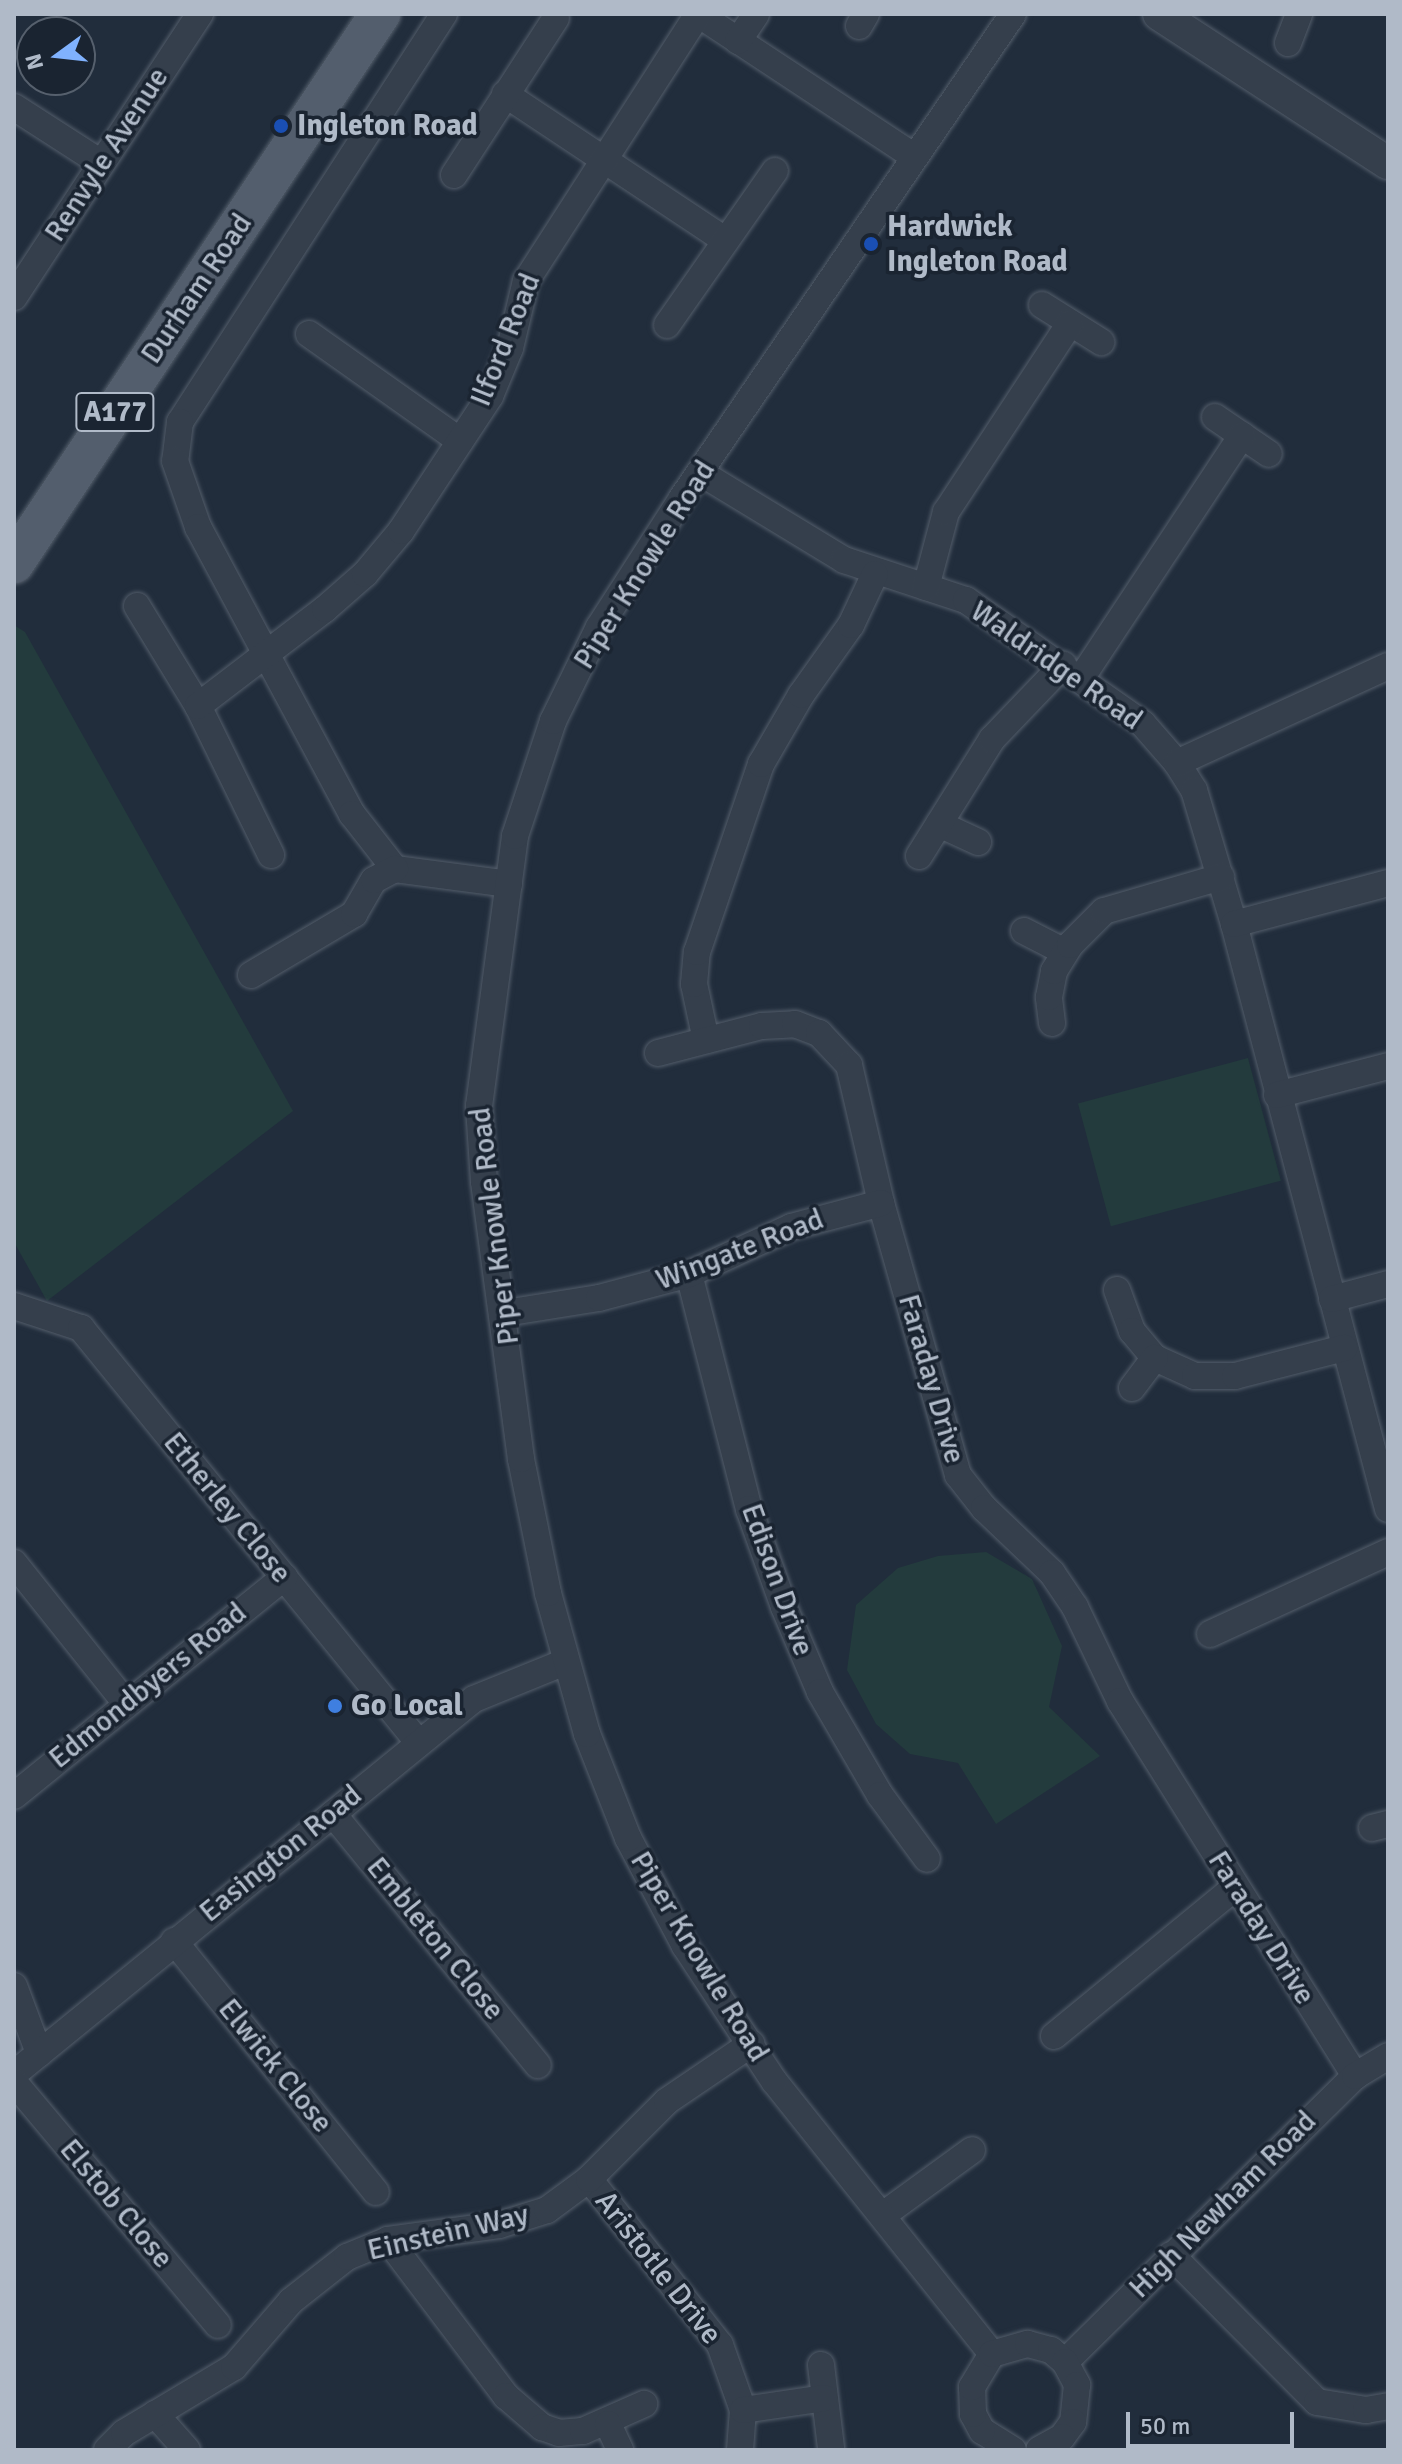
<!DOCTYPE html>
<html>
<head>
<meta charset="utf-8">
<style>
	body { margin:0 }
	#map { position:relative; width:1402px; height:2464px; overflow:hidden; background:#212d3c; font-family:Signika,sans-serif }
	div>[style] { position:absolute }
	.green>* { inset:0; background:#233b3d; transform-origin:0 0 }
	.roads { filter:drop-shadow(0 0 2px #535d6a) drop-shadow(0 0 2px #535d6a) }
	.minor>* { height:26px; margin:-13px; padding:0 13px; transform-origin:13px; border-radius:13px; background:#353f4c }
	.tertiary>* { height:32px; margin:-16px; padding:0 16px; transform-origin:16px; border-radius:16px; background:#353f4c }
	.primary>* { height:40px; margin:-20px; padding:0 20px; transform-origin:20px; border-radius:20px; background:#535e6d }
	.dots>* { width:22px; height:22px; translate:-50% -50%; box-sizing:border-box; border:4px solid #1a2431; border-radius:50% }
	span { translate:-50% -50%; white-space:nowrap; text-align:center; line-height:1.15; -webkit-text-stroke:7px #1a2431; paint-order:stroke }
	.shield-label span { padding:2px 6px; background:#1a2431; border:2px solid; border-radius:6px; -webkit-text-stroke-width:0 }
	.shield-label { font-size:28px; color:#b0bac8; font-weight:700 }
	.poi-label { font-size:30px; color:#b0bac8; font-weight:700 }
	.left { translate:0 -50%; text-align:left }
	.street-label { font-size:30px; color:#b0bac8 }
	.frame { position:absolute; inset:0; border:16px solid #b0bac8; pointer-events:none }
	.north { position:absolute; left:16px; top:16px; width:80px; height:80px; box-sizing:border-box; background:#1a2431; border:2px solid #56606d; border-radius:50%; rotate:255deg; font-size:22px; font-weight:700; line-height:32px; text-align:center; color:#b0bac8 }
	.north::after { content:''; display:block; margin:auto; width:28px; height:36px; background:#80b2fe; clip-path:polygon(50% 0,100% 100%,50% 72%,0 100%) }
	.scale { position:absolute; left:1126px; top:2412px; width:168px; height:36px; box-sizing:border-box; border:4px solid #b0bac8; border-top:0; padding-left:10px; font-size:24px; line-height:28px; white-space:nowrap; color:#b0bac8; -webkit-text-stroke:6px #1a2431; paint-order:stroke }
</style>
</head>
<body>
<div id="map">
	<div class="green">
		<div style="clip-path:polygon(14px 625px,25px 632px,293px 1111px,47px 1301px,14px 1242px)"></div>
		<div style="left:1248px;top:1058px;width:127px;height:176px;rotate:75deg"></div>
		<div style="clip-path:polygon(986px 1552px,1032px 1579px,1062px 1646px,1049px 1707px,1100px 1756px,996px 1824px,958px 1763px,910px 1754px,876px 1724px,847px 1670px,856px 1605px,898px 1568px,938px 1556px)"></div>
	</div>
	<div class="roads">
		<div class="minor">
			<div style="left:444px;top:14px;width:486px;rotate:122.9deg"></div>
			<div style="left:180px;top:422px;width:39px;rotate:97deg"></div>
			<div style="left:175px;top:461px;width:70px;rotate:70.8deg"></div>
			<div style="left:198px;top:527px;width:326px;rotate:61.8deg"></div>
			<div style="left:352px;top:814px;width:70px;rotate:52deg"></div>
			<div style="left:395px;top:869px;width:115px;rotate:7.5deg"></div>
			<div style="left:698px;top:14px;width:258px;rotate:33.4deg"></div>
			<div style="left:859px;top:26px;width:14px;rotate:-60deg"></div>
			<div style="left:738px;top:41px;width:32px;rotate:-56deg"></div>
			<div style="left:1288px;top:43px;width:31px;rotate:-69deg"></div>
			<div style="left:505px;top:94px;width:265px;rotate:33.6deg"></div>
			<div style="left:14px;top:107px;width:103px;rotate:32.8deg"></div>
			<div style="left:454px;top:175px;width:187px;rotate:-57deg"></div>
			<div style="left:14px;top:297px;width:339px;rotate:-56.7deg"></div>
			<div style="left:1042px;top:305px;width:70px;rotate:32.1deg"></div>
			<div style="left:667px;top:325px;width:188px;rotate:-55deg"></div>
			<div style="left:309px;top:334px;width:185px;rotate:35.3deg"></div>
			<div style="left:1215px;top:417px;width:65px;rotate:34.4deg"></div>
			<div style="left:701px;top:473px;width:167px;rotate:31.3deg"></div>
			<div style="left:844px;top:560px;width:128px;rotate:18.2deg"></div>
			<div style="left:966px;top:600px;width:216px;rotate:35deg"></div>
			<div style="left:1143px;top:724px;width:52px;rotate:48.9deg"></div>
			<div style="left:1177px;top:763px;width:32px;rotate:58deg"></div>
			<div style="left:1194px;top:790px;width:140px;rotate:73.4deg"></div>
			<div style="left:1234px;top:924px;width:605px;rotate:75.25deg"></div>
			<div style="left:926px;top:587px;width:78px;rotate:-75.1deg"></div>
			<div style="left:946px;top:512px;width:226px;rotate:-56.7deg"></div>
			<div style="left:137px;top:606px;width:117px;rotate:58.6deg"></div>
			<div style="left:198px;top:706px;width:166px;rotate:63.9deg"></div>
			<div style="left:1082px;top:677px;width:290px;rotate:-56.5deg"></div>
			<div style="left:198px;top:706px;width:160px;rotate:-37.4deg"></div>
			<div style="left:325px;top:609px;width:53px;rotate:-41.2deg"></div>
			<div style="left:365px;top:574px;width:56px;rotate:-50.1deg"></div>
			<div style="left:401px;top:531px;width:162px;rotate:-56.6deg"></div>
			<div style="left:490px;top:396px;width:52px;rotate:-67.4deg"></div>
			<div style="left:510px;top:348px;width:69px;rotate:-76.6deg"></div>
			<div style="left:526px;top:281px;width:318px;rotate:-57.2deg"></div>
			<div style="left:1177px;top:763px;width:232px;rotate:-24.7deg"></div>
			<div style="left:939px;top:824px;width:43px;rotate:24.8deg"></div>
			<div style="left:919px;top:856px;width:138px;rotate:-58deg"></div>
			<div style="left:992px;top:739px;width:103px;rotate:-46.2deg"></div>
			<div style="left:1234px;top:924px;width:159px;rotate:-14.9deg"></div>
			<div style="left:1024px;top:931px;width:46px;rotate:27.1deg"></div>
			<div style="left:251px;top:975px;width:120px;rotate:-30.6deg"></div>
			<div style="left:354px;top:914px;width:39px;rotate:-60deg"></div>
			<div style="left:374px;top:880px;width:24px;rotate:-28deg"></div>
			<div style="left:1052px;top:1023px;width:26px;rotate:-97deg"></div>
			<div style="left:1049px;top:997px;width:26px;rotate:-79deg"></div>
			<div style="left:1054px;top:971px;width:31px;rotate:-58deg"></div>
			<div style="left:1070px;top:945px;width:48px;rotate:-45deg"></div>
			<div style="left:1104px;top:911px;width:122px;rotate:-16.2deg"></div>
			<div style="left:706px;top:1040px;width:57px;rotate:-102.1deg"></div>
			<div style="left:694px;top:984px;width:32px;rotate:-85deg"></div>
			<div style="left:697px;top:952px;width:199px;rotate:-71.2deg"></div>
			<div style="left:761px;top:764px;width:80px;rotate:-59.9deg"></div>
			<div style="left:801px;top:695px;width:86px;rotate:-54.5deg"></div>
			<div style="left:851px;top:625px;width:56px;rotate:-64.8deg"></div>
			<div style="left:658px;top:1053px;width:107px;rotate:-14.6deg"></div>
			<div style="left:762px;top:1026px;width:33px;rotate:-3deg"></div>
			<div style="left:795px;top:1024px;width:26px;rotate:21deg"></div>
			<div style="left:819px;top:1033px;width:44px;rotate:46.8deg"></div>
			<div style="left:849px;top:1065px;width:142px;rotate:76.9deg"></div>
			<div style="left:881px;top:1203px;width:283px;rotate:74.2deg"></div>
			<div style="left:958px;top:1475px;width:42px;rotate:51.8deg"></div>
			<div style="left:984px;top:1508px;width:94px;rotate:43.7deg"></div>
			<div style="left:1052px;top:1573px;width:41px;rotate:55.9deg"></div>
			<div style="left:1075px;top:1607px;width:104px;rotate:64.4deg"></div>
			<div style="left:1120px;top:1701px;width:443px;rotate:57.9deg"></div>
			<div style="left:1277px;top:1095px;width:115px;rotate:-14.6deg"></div>
			<div style="left:689px;top:1274px;width:243px;rotate:75.7deg"></div>
			<div style="left:749px;top:1509px;width:104px;rotate:70.3deg"></div>
			<div style="left:784px;top:1607px;width:92px;rotate:67deg"></div>
			<div style="left:820px;top:1692px;width:119px;rotate:59.8deg"></div>
			<div style="left:880px;top:1795px;width:79px;rotate:53.7deg"></div>
			<div style="left:1117px;top:1290px;width:44px;rotate:69.9deg"></div>
			<div style="left:1132px;top:1331px;width:35px;rotate:50deg"></div>
			<div style="left:1155px;top:1358px;width:44px;rotate:24.2deg"></div>
			<div style="left:1195px;top:1376px;width:40px"></div>
			<div style="left:1235px;top:1376px;width:113px;rotate:-14.4deg"></div>
			<div style="left:1332px;top:1299px;width:58px;rotate:-15deg"></div>
			<div style="left:14px;top:1306px;width:71px;rotate:18.2deg"></div>
			<div style="left:81px;top:1328px;width:534px;rotate:50.85deg"></div>
			<div style="left:505px;top:1313px;width:95px;rotate:-9.1deg"></div>
			<div style="left:599px;top:1298px;width:93px;rotate:-14.9deg"></div>
			<div style="left:689px;top:1274px;width:112px;rotate:-24.7deg"></div>
			<div style="left:791px;top:1227px;width:93px;rotate:-14.9deg"></div>
			<div style="left:1132px;top:1388px;width:38px;rotate:-53deg"></div>
			<div style="left:14px;top:1563px;width:178px;rotate:51.4deg"></div>
			<div style="left:1210px;top:1634px;width:196px;rotate:-24.7deg"></div>
			<div style="left:14px;top:1796px;width:348px;rotate:-39deg"></div>
			<div style="left:333px;top:1814px;width:324px;rotate:50.8deg"></div>
			<div style="left:1372px;top:1828px;width:16px;rotate:-14deg"></div>
			<div style="left:174px;top:1941px;width:322px;rotate:51.2deg"></div>
			<div style="left:14px;top:1986px;width:72px;rotate:69.5deg"></div>
			<div style="left:1054px;top:2036px;width:233px;rotate:-39.4deg"></div>
			<div style="left:14px;top:2074px;width:593px;rotate:-39.19deg"></div>
			<div style="left:474px;top:1699px;width:98px;rotate:-22.1deg"></div>
			<div style="left:14px;top:2082px;width:317px;rotate:50deg"></div>
			<div style="left:589px;top:2179px;width:211px;rotate:51.7deg"></div>
			<div style="left:720px;top:2345px;width:69px;rotate:70.5deg"></div>
			<div style="left:743px;top:2410px;width:40px;rotate:94.3deg"></div>
			<div style="left:883px;top:2215px;width:110px;rotate:-36.1deg"></div>
			<div style="left:388px;top:2240px;width:196px;rotate:52.9deg"></div>
			<div style="left:506px;top:2396px;width:48px;rotate:40.7deg"></div>
			<div style="left:542px;top:2427px;width:18px;rotate:19deg"></div>
			<div style="left:559px;top:2433px;width:24px;rotate:-5deg"></div>
			<div style="left:583px;top:2431px;width:67px;rotate:-23.9deg"></div>
			<div style="left:1171px;top:2255px;width:207px;rotate:45.2deg"></div>
			<div style="left:1317px;top:2402px;width:50px;rotate:9.3deg"></div>
			<div style="left:1366px;top:2410px;width:22px;rotate:-10deg"></div>
			<div style="left:992px;top:2354px;width:349px;rotate:-128.6deg"></div>
			<div style="left:774px;top:2081px;width:162px;rotate:-123.4deg"></div>
			<div style="left:685px;top:1946px;width:122px;rotate:-117.8deg"></div>
			<div style="left:628px;top:1838px;width:112px;rotate:-111.5deg"></div>
			<div style="left:587px;top:1734px;width:146px;rotate:-105.5deg"></div>
			<div style="left:548px;top:1593px;width:137px;rotate:-101.4deg"></div>
			<div style="left:521px;top:1459px;width:279px;rotate:-97.6deg"></div>
			<div style="left:484px;top:1182px;width:76px;rotate:-93.8deg"></div>
			<div style="left:479px;top:1106px;width:272px;rotate:-82.4deg"></div>
			<div style="left:515px;top:836px;width:121px;rotate:-71.7deg"></div>
			<div style="left:553px;top:721px;width:105px;rotate:-63.9deg"></div>
			<div style="left:599px;top:627px;width:153px;rotate:-57.2deg"></div>
			<div style="left:682px;top:498px;width:586px;rotate:-55.63deg"></div>
			<div style="left:1065px;top:2362px;width:407px;rotate:-44.6deg"></div>
			<div style="left:1355px;top:2076px;width:39px;rotate:-31deg"></div>
			<div style="left:821px;top:2365px;width:84px;rotate:83.1deg"></div>
			<div style="left:743px;top:2410px;width:82px;rotate:-8.4deg"></div>
			<div style="left:155px;top:2414px;width:48px;rotate:48.4deg"></div>
			<div style="left:608px;top:2424px;width:29px;rotate:65deg"></div>
			<div style="left:107px;top:2450px;width:24px;rotate:-45deg"></div>
			<div style="left:124px;top:2433px;width:128px;rotate:-31deg"></div>
			<div style="left:234px;top:2367px;width:87px;rotate:-49.2deg"></div>
			<div style="left:291px;top:2301px;width:71px;rotate:-38.2deg"></div>
			<div style="left:347px;top:2257px;width:44px;rotate:-22.5deg"></div>
			<div style="left:388px;top:2240px;width:112px;rotate:-7.7deg"></div>
			<div style="left:499px;top:2225px;width:50px;rotate:-17.4deg"></div>
			<div style="left:547px;top:2210px;width:52px;rotate:-36.4deg"></div>
			<div style="left:589px;top:2179px;width:110px;rotate:-45deg"></div>
			<div style="left:667px;top:2101px;width:102px;rotate:-34.2deg"></div>
			<div style="left:1013px;top:2450px;width:36px;rotate:-148deg"></div>
			<div style="left:982px;top:2431px;width:19px;rotate:-118deg"></div>
			<div style="left:973px;top:2414px;width:27px;rotate:-92deg"></div>
			<div style="left:972px;top:2387px;width:39px;rotate:-59deg"></div>
			<div style="left:992px;top:2354px;width:37px;rotate:-16deg"></div>
			<div style="left:1028px;top:2344px;width:24px;rotate:15deg"></div>
			<div style="left:1051px;top:2350px;width:18px;rotate:41deg"></div>
			<div style="left:1065px;top:2362px;width:26px;rotate:62deg"></div>
			<div style="left:1077px;top:2385px;width:37px;rotate:96deg"></div>
			<div style="left:1073px;top:2422px;width:19px;rotate:126deg"></div>
			<div style="left:1062px;top:2437px;width:26px;rotate:151deg"></div>
		</div>
		<div class="tertiary">
			<div style="left:1159px;top:14px;width:273px;rotate:33.1deg"></div>
		</div>
		<div class="primary">
			<div style="left:14px;top:563px;width:660px;rotate:-56.31deg"></div>
		</div>
	</div>
	<div class="dots">
		<div style="left:281px;top:126px;background:#1a4fb4"></div>
		<div style="left:871px;top:244px;background:#1a4fb4"></div>
		<div style="left:335px;top:1706px;background:#3f7fe0"></div>
	</div>
	<div class="shield-label">
		<span style="left:115px;top:412px">A177</span>
	</div>
	<div class="poi-label">
		<span class="left" style="left:297px;top:126px">Ingleton Road</span>
		<span class="left" style="left:887px;top:244px">Hardwick<br>Ingleton Road</span>
		<span class="left" style="left:351px;top:1706px">Go Local</span>
	</div>
	<div class="street-label">
		<span style="left:107px;top:155px;rotate:-57deg">Renvyle Avenue</span>
		<span style="left:197px;top:289px;rotate:-56deg">Durham Road</span>
		<span style="left:506px;top:340px;rotate:-68deg">Ilford Road</span>
		<span style="left:645px;top:565px;rotate:-58deg">Piper Knowle Road</span>
		<span style="left:1056px;top:666px;rotate:35deg">Waldridge Road</span>
		<span style="left:495px;top:1226px;rotate:-97deg">Piper Knowle Road</span>
		<span style="left:740px;top:1250px;rotate:-21deg">Wingate Road</span>
		<span style="left:931px;top:1379px;rotate:74deg">Faraday Drive</span>
		<span style="left:227px;top:1508px;rotate:51deg">Etherley Close</span>
		<span style="left:777px;top:1580px;rotate:70deg">Edison Drive</span>
		<span style="left:148px;top:1686px;rotate:-39deg">Edmondbyers Road</span>
		<span style="left:281px;top:1854px;rotate:-39deg">Easington Road</span>
		<span style="left:1261px;top:1928px;rotate:58deg">Faraday Drive</span>
		<span style="left:435px;top:1939px;rotate:51deg">Embleton Close</span>
		<span style="left:699px;top:1957px;rotate:59deg">Piper Knowle Road</span>
		<span style="left:275px;top:2066px;rotate:51deg">Elwick Close</span>
		<span style="left:116px;top:2204px;rotate:50deg">Elstob Close</span>
		<span style="left:1223px;top:2205px;rotate:-45deg">High Newham Road</span>
		<span style="left:448px;top:2233px;rotate:-13deg">Einstein Way</span>
		<span style="left:658px;top:2268px;rotate:52deg">Aristotle Drive</span>
	</div>
	<div class="frame"></div>
	<div class="north">N</div>
	<div class="scale">50 m</div>
</div>
</body>
</html>
